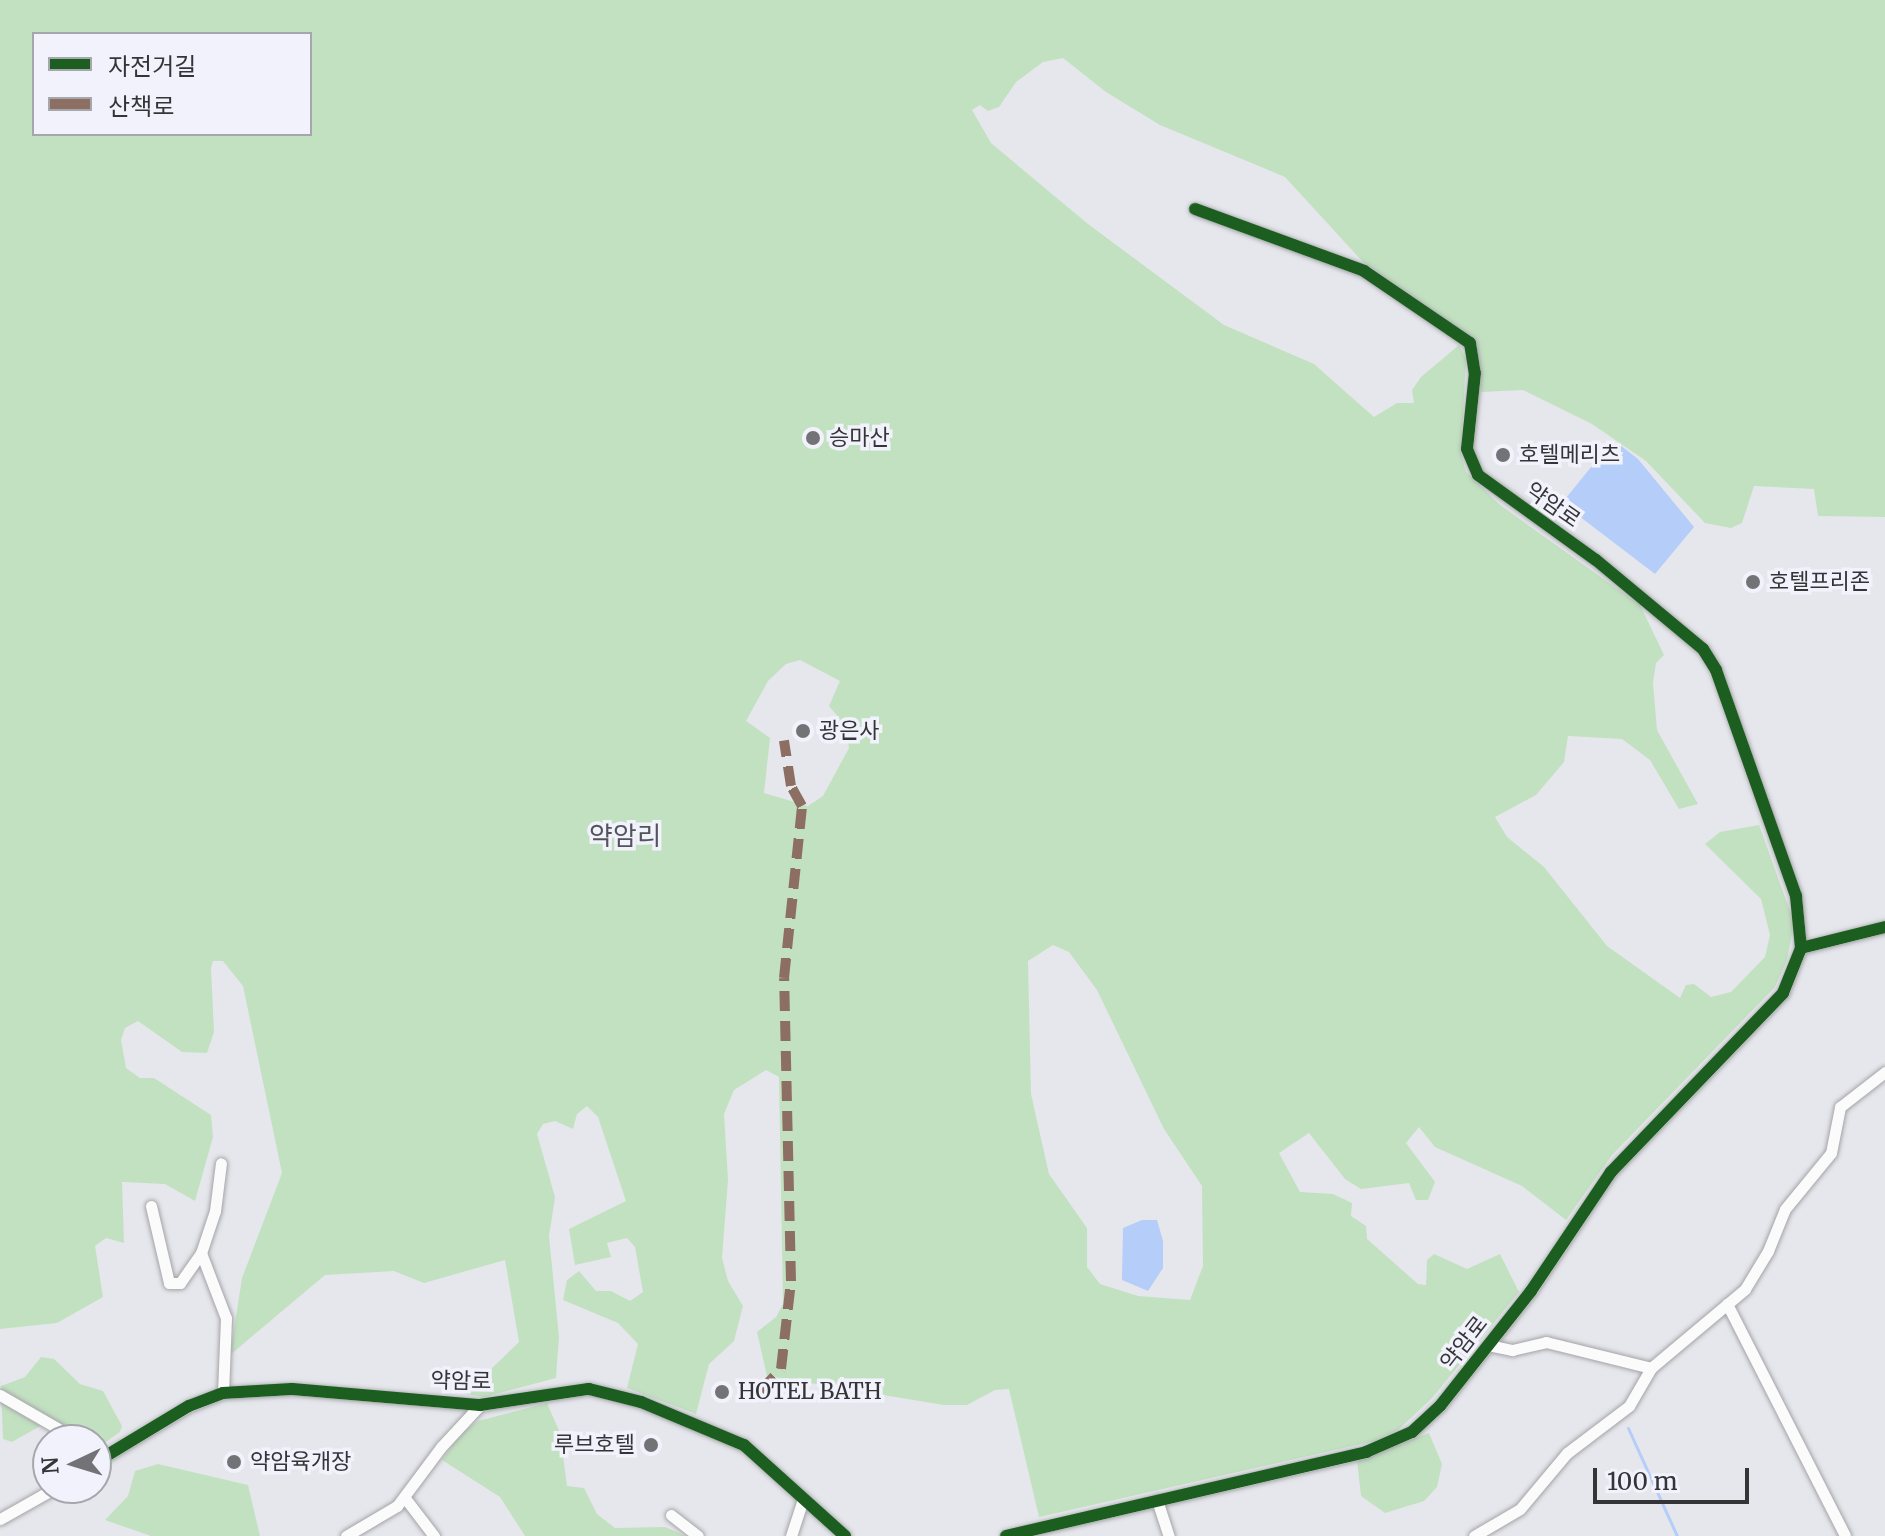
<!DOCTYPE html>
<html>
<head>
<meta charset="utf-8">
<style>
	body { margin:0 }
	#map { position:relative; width:1885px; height:1536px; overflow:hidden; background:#e6e7ec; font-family:Merriweather,"Noto Sans KR",serif }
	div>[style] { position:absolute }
	.green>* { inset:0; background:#c2e1c1 }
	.water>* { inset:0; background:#b4cdf9 }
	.stream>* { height:3px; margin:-1.5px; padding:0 1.5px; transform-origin:1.5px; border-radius:1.5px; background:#b4cdf9 }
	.roads { filter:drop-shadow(0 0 2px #a4a4a8) drop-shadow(0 0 2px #a4a4a8) }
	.minor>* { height:11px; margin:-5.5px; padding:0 5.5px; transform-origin:5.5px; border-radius:5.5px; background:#fbfbfc }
	.quiet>* { height:10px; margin-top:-5px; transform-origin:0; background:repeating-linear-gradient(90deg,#8d6e63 0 20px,transparent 0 30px) }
	.cycleway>* { height:12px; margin:-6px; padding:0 6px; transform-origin:6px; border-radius:6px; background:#1b5e20 }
	.dots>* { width:22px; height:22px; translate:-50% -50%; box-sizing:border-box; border:4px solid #f1f2fb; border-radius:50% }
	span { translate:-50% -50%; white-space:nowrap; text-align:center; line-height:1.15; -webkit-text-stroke:7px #f1f2fb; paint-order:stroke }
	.poi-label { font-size:22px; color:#353538 }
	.left { translate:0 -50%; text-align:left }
	.right { translate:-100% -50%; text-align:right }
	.street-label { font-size:22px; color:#353538 }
	.quarter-label { font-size:26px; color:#53535b }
	.legend { position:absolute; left:32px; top:32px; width:280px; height:104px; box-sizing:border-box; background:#f1f2fb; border:2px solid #a6a6ad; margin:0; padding:10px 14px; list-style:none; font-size:24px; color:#353538 }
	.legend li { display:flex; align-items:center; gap:16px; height:40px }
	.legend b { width:40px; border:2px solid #a6a6ad }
	.north { position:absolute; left:32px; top:1424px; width:80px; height:80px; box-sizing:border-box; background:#f1f2fb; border:2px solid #a6a6ad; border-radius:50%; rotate:266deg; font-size:22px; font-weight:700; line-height:32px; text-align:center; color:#353538 }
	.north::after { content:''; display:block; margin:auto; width:28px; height:36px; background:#737377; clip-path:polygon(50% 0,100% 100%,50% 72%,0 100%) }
	.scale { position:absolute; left:1593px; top:1468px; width:156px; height:36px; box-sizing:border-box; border:4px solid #353538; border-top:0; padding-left:10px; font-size:24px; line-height:28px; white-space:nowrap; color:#353538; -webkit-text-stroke:6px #f1f2fb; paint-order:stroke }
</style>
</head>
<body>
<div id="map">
	<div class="green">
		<div style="clip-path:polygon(evenodd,0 0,1885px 0,1885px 517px,1818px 516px,1814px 489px,1754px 486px,1742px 523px,1731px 528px,1705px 523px,1646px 461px,1592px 424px,1523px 390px,1481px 392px,1477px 341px,1363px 262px,1285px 177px,1160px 125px,1106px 92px,1063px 58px,1043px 62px,1016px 82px,999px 107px,988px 111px,980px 105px,972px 110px,991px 143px,1088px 224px,1224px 325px,1314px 364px,1374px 417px,1397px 403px,1414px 403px,1412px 390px,1421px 377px,1459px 345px,1466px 359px,1461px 453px,1466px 472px,1500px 505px,1640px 605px,1664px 655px,1656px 663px,1653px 683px,1657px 730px,1698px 804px,1679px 809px,1650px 760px,1622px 739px,1568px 736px,1564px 762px,1536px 795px,1495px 817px,1507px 837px,1544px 867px,1607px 946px,1680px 998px,1686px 985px,1694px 984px,1711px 997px,1731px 992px,1765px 957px,1770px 935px,1761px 899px,1705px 844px,1720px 832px,1759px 825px,1794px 922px,1787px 960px,1775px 987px,1612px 1155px,1566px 1220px,1522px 1186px,1435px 1147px,1419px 1127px,1406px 1143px,1435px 1182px,1428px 1200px,1416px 1200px,1409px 1183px,1361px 1189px,1345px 1179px,1309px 1133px,1279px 1153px,1300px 1192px,1333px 1194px,1352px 1203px,1351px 1216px,1366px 1226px,1367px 1239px,1418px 1284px,1426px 1285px,1427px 1260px,1434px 1254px,1467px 1269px,1500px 1254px,1519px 1292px,1432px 1398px,1398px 1430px,1375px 1441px,1039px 1517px,1009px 1389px,995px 1390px,967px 1405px,944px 1405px,767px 1376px,757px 1332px,776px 1317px,783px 1304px,779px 1077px,766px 1070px,734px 1090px,724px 1114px,728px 1180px,722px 1258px,728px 1281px,743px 1306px,734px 1341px,709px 1364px,696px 1414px,627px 1388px,638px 1344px,618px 1323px,563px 1300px,567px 1280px,579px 1271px,596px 1291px,611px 1291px,630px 1301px,643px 1292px,635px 1247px,627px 1238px,607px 1243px,611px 1257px,575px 1265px,569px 1229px,626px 1201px,598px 1117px,587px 1106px,577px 1114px,573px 1129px,555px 1121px,543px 1124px,537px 1134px,555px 1197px,549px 1236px,559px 1337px,556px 1378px,484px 1397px,465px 1394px,519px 1342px,505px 1260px,424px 1283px,394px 1271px,325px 1275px,230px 1355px,242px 1278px,282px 1173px,243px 986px,223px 961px,213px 961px,211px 968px,214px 1032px,207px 1053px,182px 1052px,138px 1021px,125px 1028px,121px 1040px,126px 1068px,140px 1078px,154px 1078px,211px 1115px,213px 1137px,195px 1201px,165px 1184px,122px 1182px,124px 1243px,106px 1238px,95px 1246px,103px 1297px,57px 1323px,0 1329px,0 0,34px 34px,310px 34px,310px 134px,34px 134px,34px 34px,0 0,800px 660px,840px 681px,829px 706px,845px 725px,849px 748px,823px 796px,808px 806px,764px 793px,770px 738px,746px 721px,768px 681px,786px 664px,800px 660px,0 0,1053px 945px,1069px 952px,1097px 990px,1164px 1129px,1202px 1186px,1203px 1266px,1190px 1300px,1138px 1296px,1100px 1284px,1087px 1267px,1087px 1228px,1049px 1174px,1031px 1094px,1028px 961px,1053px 945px)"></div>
		<div style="clip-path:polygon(41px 1357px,54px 1359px,80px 1384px,103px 1391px,122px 1426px,120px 1432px,96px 1449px,96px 1440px,63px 1440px,42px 1425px,12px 1442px,3px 1439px,1px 1386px,25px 1377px)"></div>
		<div style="clip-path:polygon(547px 1403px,560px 1433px,567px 1486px,584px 1488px,597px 1514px,615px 1528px,665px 1527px,686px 1536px,525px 1536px,500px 1497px,442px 1460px,460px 1434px,478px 1421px)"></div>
		<div style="clip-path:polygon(1429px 1433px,1442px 1464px,1437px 1487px,1424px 1501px,1385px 1513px,1361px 1496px,1357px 1460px)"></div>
		<div style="clip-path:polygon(158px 1464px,248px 1485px,260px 1536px,151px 1536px,105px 1520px,128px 1496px,135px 1471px)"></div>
	</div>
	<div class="water">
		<div style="clip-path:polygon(1620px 445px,1638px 459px,1694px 527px,1655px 574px,1562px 503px,1608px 446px)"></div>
		<div style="clip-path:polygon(1142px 1220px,1157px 1220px,1163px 1241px,1163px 1268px,1148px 1291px,1122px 1280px,1123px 1228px)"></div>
	</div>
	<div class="stream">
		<div style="left:1628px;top:1428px;width:119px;rotate:65.6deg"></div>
	</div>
	<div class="roads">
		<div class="minor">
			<div style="left:1195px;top:209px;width:180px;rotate:20.1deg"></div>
			<div style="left:1364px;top:271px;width:128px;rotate:34.2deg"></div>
			<div style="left:1470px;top:343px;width:30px;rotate:81deg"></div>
			<div style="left:1475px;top:373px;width:76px;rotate:96deg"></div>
			<div style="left:1467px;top:449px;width:28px;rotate:67deg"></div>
			<div style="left:1478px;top:475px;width:145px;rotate:35.8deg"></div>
			<div style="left:1596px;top:560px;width:139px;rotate:39.8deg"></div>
			<div style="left:1703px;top:649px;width:25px;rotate:58deg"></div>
			<div style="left:1716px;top:670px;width:240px;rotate:70.5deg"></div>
			<div style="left:1796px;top:896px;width:52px;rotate:84.5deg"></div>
			<div style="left:151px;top:1206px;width:79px;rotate:76.8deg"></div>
			<div style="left:169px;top:1283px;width:11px"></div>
			<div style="left:180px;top:1283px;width:37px;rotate:-55deg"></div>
			<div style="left:201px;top:1253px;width:70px;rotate:69deg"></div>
			<div style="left:226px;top:1318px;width:75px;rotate:92.3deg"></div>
			<div style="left:201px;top:1253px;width:44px;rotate:-71.6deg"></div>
			<div style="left:215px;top:1211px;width:48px;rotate:-82.9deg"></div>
			<div style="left:1727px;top:1304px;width:260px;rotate:63deg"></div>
			<div style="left:1488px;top:1345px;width:25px;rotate:12deg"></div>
			<div style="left:1512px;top:1350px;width:35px;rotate:-13deg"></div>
			<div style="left:1546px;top:1342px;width:108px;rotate:13.9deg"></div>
			<div style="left:0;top:1395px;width:90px;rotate:30deg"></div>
			<div style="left:96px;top:1462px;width:109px;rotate:-31.1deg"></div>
			<div style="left:189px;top:1406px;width:36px;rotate:-21deg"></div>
			<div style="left:223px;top:1393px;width:69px;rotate:-3.3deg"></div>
			<div style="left:292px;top:1389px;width:189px;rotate:4.9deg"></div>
			<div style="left:480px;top:1405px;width:110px;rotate:-8.4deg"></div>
			<div style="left:589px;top:1389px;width:54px;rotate:14deg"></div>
			<div style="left:641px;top:1402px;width:112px;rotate:22.7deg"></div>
			<div style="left:744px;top:1445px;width:136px;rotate:42deg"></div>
			<div style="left:405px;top:1498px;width:48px;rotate:52.7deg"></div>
			<div style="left:1157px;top:1500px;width:38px;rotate:72deg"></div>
			<div style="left:671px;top:1515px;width:34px;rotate:38deg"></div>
			<div style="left:0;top:1519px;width:63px;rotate:-29.4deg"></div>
			<div style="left:346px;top:1536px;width:59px;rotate:-30.5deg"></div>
			<div style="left:397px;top:1506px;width:74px;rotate:-53.3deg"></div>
			<div style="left:441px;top:1447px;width:57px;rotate:-47.1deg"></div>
			<div style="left:791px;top:1536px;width:40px;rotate:-72deg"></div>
			<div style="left:1006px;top:1536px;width:370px;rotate:-13.1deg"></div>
			<div style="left:1366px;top:1452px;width:50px;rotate:-23.5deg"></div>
			<div style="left:1412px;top:1432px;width:38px;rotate:-43deg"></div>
			<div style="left:1440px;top:1406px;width:147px;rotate:-51.6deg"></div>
			<div style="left:1531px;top:1291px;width:143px;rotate:-56.1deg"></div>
			<div style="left:1611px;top:1172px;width:248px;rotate:-46.1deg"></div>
			<div style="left:1783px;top:993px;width:48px;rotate:-68.2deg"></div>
			<div style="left:1801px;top:948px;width:87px;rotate:-14deg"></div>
			<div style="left:1474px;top:1536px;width:53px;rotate:-30.4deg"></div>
			<div style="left:1520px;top:1509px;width:73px;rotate:-50deg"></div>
			<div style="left:1567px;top:1453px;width:78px;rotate:-37.2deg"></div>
			<div style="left:1629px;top:1406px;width:44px;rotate:-59.9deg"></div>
			<div style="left:1651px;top:1368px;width:123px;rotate:-40deg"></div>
			<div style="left:1745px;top:1289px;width:44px;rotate:-58.8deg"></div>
			<div style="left:1768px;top:1251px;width:45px;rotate:-68deg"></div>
			<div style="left:1785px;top:1209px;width:72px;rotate:-50.6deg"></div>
			<div style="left:1831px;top:1153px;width:47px;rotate:-78.9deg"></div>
			<div style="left:1840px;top:1107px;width:57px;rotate:-37.9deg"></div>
		</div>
	</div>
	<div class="quiet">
		<div style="left:760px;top:1391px;width:30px;rotate:-46deg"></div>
		<div style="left:781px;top:1369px;width:89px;rotate:-83.5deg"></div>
		<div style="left:791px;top:1281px;width:303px;rotate:-91.3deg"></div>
		<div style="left:784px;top:978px;width:173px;rotate:-84deg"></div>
		<div style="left:802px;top:806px;width:23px;rotate:-119deg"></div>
		<div style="left:791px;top:786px;width:46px;rotate:-98.8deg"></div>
	</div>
	<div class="cycleway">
		<div style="left:1195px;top:209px;width:180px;rotate:20.1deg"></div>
		<div style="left:1364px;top:271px;width:128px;rotate:34.2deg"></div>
		<div style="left:1470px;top:343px;width:30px;rotate:81deg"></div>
		<div style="left:1475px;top:373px;width:76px;rotate:96deg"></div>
		<div style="left:1467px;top:449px;width:28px;rotate:67deg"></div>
		<div style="left:1478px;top:475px;width:145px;rotate:35.8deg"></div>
		<div style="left:1596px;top:560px;width:139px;rotate:39.8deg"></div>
		<div style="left:1703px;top:649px;width:25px;rotate:58deg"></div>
		<div style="left:1716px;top:670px;width:240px;rotate:70.5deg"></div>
		<div style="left:1796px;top:896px;width:52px;rotate:84.5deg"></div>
		<div style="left:96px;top:1462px;width:109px;rotate:-31.1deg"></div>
		<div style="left:189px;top:1406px;width:36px;rotate:-21deg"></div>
		<div style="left:223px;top:1393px;width:69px;rotate:-3.3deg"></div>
		<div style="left:292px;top:1389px;width:189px;rotate:4.9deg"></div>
		<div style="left:480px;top:1405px;width:110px;rotate:-8.4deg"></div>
		<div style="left:589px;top:1389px;width:54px;rotate:14deg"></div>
		<div style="left:641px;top:1402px;width:112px;rotate:22.7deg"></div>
		<div style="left:744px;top:1445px;width:136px;rotate:42deg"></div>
		<div style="left:1006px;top:1536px;width:370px;rotate:-13.1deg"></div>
		<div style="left:1366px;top:1452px;width:50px;rotate:-23.5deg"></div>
		<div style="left:1412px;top:1432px;width:38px;rotate:-43deg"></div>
		<div style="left:1440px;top:1406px;width:147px;rotate:-51.6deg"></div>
		<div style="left:1531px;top:1291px;width:143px;rotate:-56.1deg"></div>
		<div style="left:1611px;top:1172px;width:248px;rotate:-46.1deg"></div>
		<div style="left:1783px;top:993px;width:48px;rotate:-68.2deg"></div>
		<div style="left:1801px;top:948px;width:87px;rotate:-14deg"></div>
	</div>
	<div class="dots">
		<div style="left:813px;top:438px;background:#737377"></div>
		<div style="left:1503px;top:455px;background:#737377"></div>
		<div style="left:1753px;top:582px;background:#737377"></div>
		<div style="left:803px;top:731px;background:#737377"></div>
		<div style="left:722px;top:1392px;background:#737377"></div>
		<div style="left:651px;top:1445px;background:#737377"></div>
		<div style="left:234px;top:1462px;background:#737377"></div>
	</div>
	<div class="poi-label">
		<span class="left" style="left:829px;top:438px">승마산</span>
		<span class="left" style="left:1519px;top:455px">호텔메리츠</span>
		<span class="left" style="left:1769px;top:582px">호텔프리존</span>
		<span class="left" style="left:819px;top:731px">광은사</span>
		<span class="left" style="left:738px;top:1392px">HOTEL BATH</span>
		<span class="right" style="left:635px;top:1445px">루브호텔</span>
		<span class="left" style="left:250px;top:1462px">약암육개장</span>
	</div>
	<div class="street-label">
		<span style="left:1553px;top:505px;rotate:35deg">약암로</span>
		<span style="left:1464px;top:1343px;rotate:-52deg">약암로</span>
		<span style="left:461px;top:1381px;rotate:1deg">약암로</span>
	</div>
	<div class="quarter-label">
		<span style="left:625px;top:836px">약암리</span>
	</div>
	<ul class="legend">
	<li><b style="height:10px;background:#1b5e20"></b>자전거길</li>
	<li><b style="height:10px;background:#8d6e63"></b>산책로</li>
	</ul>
	<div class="north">N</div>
	<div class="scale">100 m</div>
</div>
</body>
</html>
